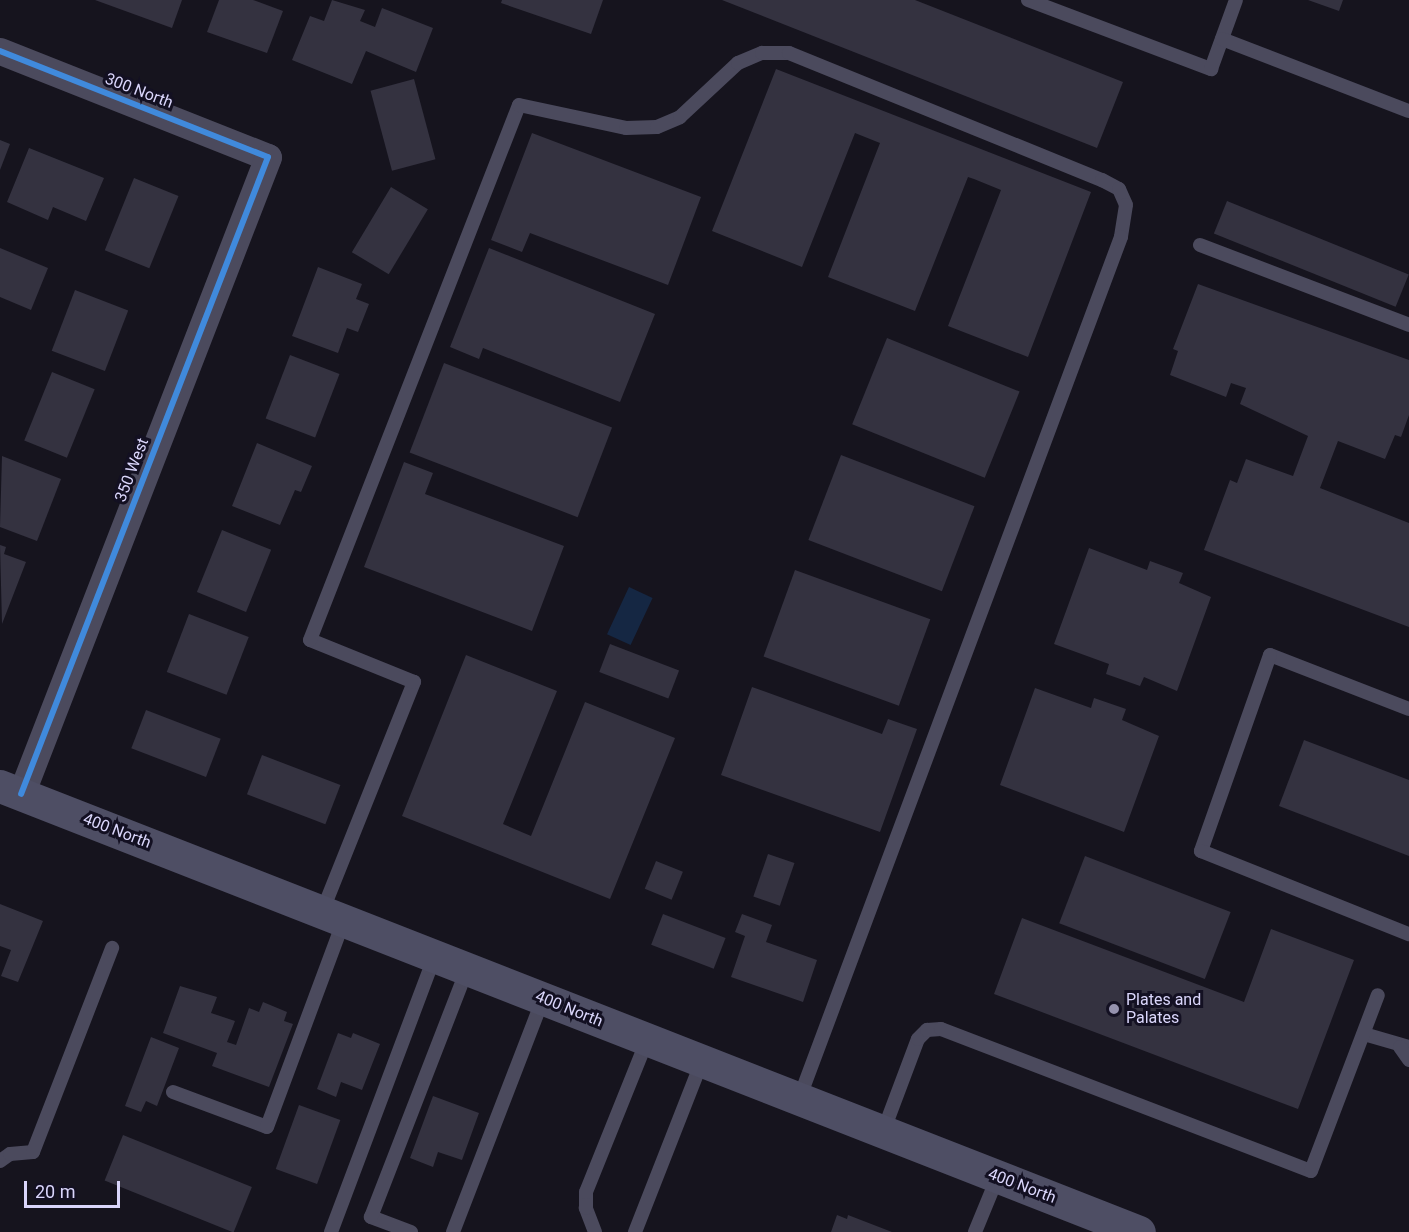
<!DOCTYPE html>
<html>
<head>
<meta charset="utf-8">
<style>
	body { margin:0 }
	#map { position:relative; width:1409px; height:1232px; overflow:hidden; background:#16141e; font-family:Roboto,sans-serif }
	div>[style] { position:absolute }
	.water>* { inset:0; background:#152743; transform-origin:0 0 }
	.building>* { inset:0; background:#343240; transform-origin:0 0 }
	.lane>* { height:14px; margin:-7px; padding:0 7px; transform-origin:7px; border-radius:7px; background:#4b4a5d }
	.street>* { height:27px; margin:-13.5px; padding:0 13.5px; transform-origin:13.5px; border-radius:13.5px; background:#4b4a5d }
	.secondary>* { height:33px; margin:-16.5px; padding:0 16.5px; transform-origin:16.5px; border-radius:16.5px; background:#4e4e64 }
	.cycleway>* { height:6px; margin:-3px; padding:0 3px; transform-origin:3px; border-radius:3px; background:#408adc }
	.dots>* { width:16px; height:16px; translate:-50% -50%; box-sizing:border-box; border:3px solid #131022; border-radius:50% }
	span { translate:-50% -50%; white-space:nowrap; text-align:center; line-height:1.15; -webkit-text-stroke:6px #131022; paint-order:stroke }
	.street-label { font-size:16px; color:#dad6fb }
	.poi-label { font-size:16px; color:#dad6fb }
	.left { translate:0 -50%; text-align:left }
	.scale { position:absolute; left:24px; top:1181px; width:96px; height:27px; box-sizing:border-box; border:3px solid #dad6fb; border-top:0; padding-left:8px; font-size:18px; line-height:21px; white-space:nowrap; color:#dad6fb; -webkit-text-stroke:4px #131022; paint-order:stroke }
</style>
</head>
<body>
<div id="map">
	<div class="water">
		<div style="left:629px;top:587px;width:26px;height:52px;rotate:25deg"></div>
	</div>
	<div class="building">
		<div style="clip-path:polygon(95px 0,182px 0,172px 28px)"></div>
		<div style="clip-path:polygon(219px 0,253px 0,283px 11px,267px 53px,207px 32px)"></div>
		<div style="clip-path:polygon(332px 0,365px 10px,360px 21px,375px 27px,382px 8px,433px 28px,416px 72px,366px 51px,352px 84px,292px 60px,310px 16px,324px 21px)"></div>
		<div style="clip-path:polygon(502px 0,603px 0,591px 34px,501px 3px)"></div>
		<div style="clip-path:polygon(722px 0,915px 0,1123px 82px,1097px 148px)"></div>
		<div style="clip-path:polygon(1308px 0,1343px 0,1339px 11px)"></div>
		<div style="clip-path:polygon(776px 69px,1091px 192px,1028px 357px,948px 326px,1001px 190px,974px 179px,968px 177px,915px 311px,828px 277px,880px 143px,855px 133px,802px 267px,712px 231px)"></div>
		<div style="left:414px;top:79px;width:83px;height:45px;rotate:75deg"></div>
		<div style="clip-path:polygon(532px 133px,701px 197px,668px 285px,530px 233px,522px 252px,491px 240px)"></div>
		<div style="clip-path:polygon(0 140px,10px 144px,0 170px)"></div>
		<div style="clip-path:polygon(29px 148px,104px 178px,86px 221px,53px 207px,48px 220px,7px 202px)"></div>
		<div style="left:134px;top:178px;width:48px;height:78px;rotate:22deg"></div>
		<div style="left:391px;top:187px;width:43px;height:76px;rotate:31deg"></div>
		<div style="left:1227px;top:201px;width:196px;height:35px;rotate:22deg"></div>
		<div style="clip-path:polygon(0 248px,48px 268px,31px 310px,0 297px)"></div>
		<div style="clip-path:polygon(489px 248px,655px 314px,620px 402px,483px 348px,479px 359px,450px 347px)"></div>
		<div style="clip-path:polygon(318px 267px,362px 284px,356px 299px,369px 304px,358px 332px,347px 328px,338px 353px,292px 336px)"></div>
		<div style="clip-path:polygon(1198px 284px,1409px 360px,1409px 415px,1401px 437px,1395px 435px,1385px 459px,1338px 441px,1320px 488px,1409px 523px,1409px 627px,1204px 550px,1230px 480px,1237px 483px,1246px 459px,1293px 476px,1308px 436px,1240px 404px,1246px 388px,1231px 383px,1226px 397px,1170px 375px,1178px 351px,1173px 349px)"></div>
		<div style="left:75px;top:290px;width:57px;height:65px;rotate:21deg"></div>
		<div style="left:887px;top:338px;width:143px;height:93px;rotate:22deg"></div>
		<div style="left:290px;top:355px;width:53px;height:68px;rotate:21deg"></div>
		<div style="left:444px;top:363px;width:180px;height:96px;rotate:21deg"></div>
		<div style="left:52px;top:372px;width:46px;height:74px;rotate:22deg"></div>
		<div style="clip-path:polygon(257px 443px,312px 466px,301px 492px,295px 490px,280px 525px,232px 506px)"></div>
		<div style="left:841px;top:455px;width:143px;height:91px;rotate:21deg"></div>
		<div style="clip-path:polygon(2px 456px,61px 479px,37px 541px,0 527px)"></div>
		<div style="clip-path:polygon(404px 462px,433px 473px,425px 494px,564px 546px,532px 631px,364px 567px)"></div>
		<div style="left:222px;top:530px;width:53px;height:67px;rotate:22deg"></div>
		<div style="clip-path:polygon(0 545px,6px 547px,4px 554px,26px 562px,2px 624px)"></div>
		<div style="clip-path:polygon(1089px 548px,1147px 570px,1150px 561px,1183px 573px,1179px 583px,1211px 597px,1177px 691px,1144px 677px,1140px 686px,1106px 674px,1109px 664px,1054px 644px)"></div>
		<div style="left:795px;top:570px;width:144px;height:92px;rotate:20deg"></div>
		<div style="left:189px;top:614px;width:64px;height:62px;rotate:21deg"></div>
		<div style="left:610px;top:644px;width:74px;height:30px;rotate:21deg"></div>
		<div style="clip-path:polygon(466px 655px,557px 691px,503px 824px,531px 836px,585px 702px,675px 738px,610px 899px,402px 816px)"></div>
		<div style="clip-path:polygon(752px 687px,882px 734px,888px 719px,917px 729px,880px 832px,721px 775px)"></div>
		<div style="clip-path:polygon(1035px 688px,1091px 708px,1094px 698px,1126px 709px,1122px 720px,1159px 736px,1124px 832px,1000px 785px)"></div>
		<div style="left:146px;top:710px;width:80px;height:41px;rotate:21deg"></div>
		<div style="clip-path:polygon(1304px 740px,1409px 780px,1409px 856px,1279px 806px)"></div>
		<div style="left:262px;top:755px;width:84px;height:42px;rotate:21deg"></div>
		<div style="left:768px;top:854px;width:28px;height:45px;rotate:19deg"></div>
		<div style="left:1085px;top:856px;width:156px;height:72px;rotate:21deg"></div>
		<div style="left:656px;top:861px;width:29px;height:30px;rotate:22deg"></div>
		<div style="clip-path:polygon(0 904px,43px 921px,18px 982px,1px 976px,11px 950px,0 946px)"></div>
		<div style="left:663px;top:914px;width:67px;height:33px;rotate:21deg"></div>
		<div style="clip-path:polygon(742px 914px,772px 925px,766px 942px,817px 960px,803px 1002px,731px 977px,745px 936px,735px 932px)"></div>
		<div style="clip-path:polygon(1022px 918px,1244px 1002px,1271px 929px,1354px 960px,1298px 1109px,994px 994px)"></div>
		<div style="clip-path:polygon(180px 986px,217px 997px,211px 1013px,235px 1021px,227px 1042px,236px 1045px,249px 1008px,259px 1012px,263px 1002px,287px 1012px,284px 1021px,293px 1024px,269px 1087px,212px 1066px,217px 1053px,163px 1033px)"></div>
		<div style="clip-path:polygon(338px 1033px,351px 1038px,353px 1033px,380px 1044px,362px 1090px,341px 1082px,336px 1097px,317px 1089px)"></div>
		<div style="clip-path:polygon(151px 1037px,179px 1048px,157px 1106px,146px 1101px,141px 1112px,125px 1106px)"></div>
		<div style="clip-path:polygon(433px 1096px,479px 1113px,462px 1160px,438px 1152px,433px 1167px,410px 1158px)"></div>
		<div style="left:299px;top:1105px;width:44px;height:68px;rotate:20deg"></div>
		<div style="left:123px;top:1135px;width:139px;height:49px;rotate:22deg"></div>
		<div style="clip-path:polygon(837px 1215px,847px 1219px,848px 1215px,892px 1232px,831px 1232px)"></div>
	</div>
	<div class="lane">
		<div style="left:1028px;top:0;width:196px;rotate:20.7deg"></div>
		<div style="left:1211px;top:69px;width:73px;rotate:-70.1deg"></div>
		<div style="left:1222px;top:39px;width:200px;rotate:21.1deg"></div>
		<div style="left:1200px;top:245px;width:224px;rotate:20.9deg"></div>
		<div style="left:1409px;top:709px;width:149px;rotate:-158.8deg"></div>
		<div style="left:1270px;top:655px;width:208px;rotate:109.4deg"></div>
		<div style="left:1201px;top:851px;width:224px;rotate:21.8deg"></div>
		<div style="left:322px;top:912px;width:248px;rotate:-68.2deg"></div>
		<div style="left:414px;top:682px;width:112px;rotate:-158deg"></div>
		<div style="left:310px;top:640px;width:574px;rotate:-68.66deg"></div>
		<div style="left:519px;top:105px;width:109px;rotate:12.1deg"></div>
		<div style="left:626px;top:128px;width:31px;rotate:-2deg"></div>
		<div style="left:657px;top:127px;width:25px;rotate:-23deg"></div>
		<div style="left:680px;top:117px;width:79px;rotate:-43deg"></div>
		<div style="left:738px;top:63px;width:26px;rotate:-23deg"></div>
		<div style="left:762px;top:53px;width:27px"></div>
		<div style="left:789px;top:53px;width:338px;rotate:22.1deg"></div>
		<div style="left:1102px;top:180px;width:19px;rotate:28deg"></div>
		<div style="left:1119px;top:189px;width:17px;rotate:66deg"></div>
		<div style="left:1126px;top:205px;width:32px;rotate:99deg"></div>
		<div style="left:1121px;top:237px;width:920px;rotate:110.48deg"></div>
		<div style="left:1364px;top:1034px;width:47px;rotate:16.1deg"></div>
		<div style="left:1400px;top:1047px;width:16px;rotate:55deg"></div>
		<div style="left:173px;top:1092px;width:100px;rotate:20.4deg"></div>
		<div style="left:267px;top:1127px;width:221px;rotate:-69.6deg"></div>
		<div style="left:883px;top:1132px;width:99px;rotate:-69.4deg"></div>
		<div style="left:918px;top:1039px;width:13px;rotate:-45deg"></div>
		<div style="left:927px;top:1030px;width:14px;rotate:-4deg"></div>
		<div style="left:941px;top:1029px;width:396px;rotate:21deg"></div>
		<div style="left:1311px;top:1171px;width:188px;rotate:-69.2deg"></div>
		<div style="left:0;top:1161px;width:12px;rotate:-35deg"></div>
		<div style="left:10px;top:1154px;width:23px;rotate:-5deg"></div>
		<div style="left:33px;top:1152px;width:219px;rotate:-68.8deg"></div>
		<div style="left:331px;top:1232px;width:295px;rotate:-69.4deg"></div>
		<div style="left:411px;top:1232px;width:43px;rotate:-159.4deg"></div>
		<div style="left:371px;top:1217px;width:266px;rotate:-68.8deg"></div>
		<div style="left:453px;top:1232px;width:250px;rotate:-68.9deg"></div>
		<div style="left:595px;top:1232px;width:26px;rotate:-111deg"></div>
		<div style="left:586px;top:1208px;width:16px;rotate:-90deg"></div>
		<div style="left:586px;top:1192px;width:164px;rotate:-68.1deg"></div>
		<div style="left:635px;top:1232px;width:184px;rotate:-68.6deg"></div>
		<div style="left:975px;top:1232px;width:61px;rotate:-67.7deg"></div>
	</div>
	<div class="street">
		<div style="left:0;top:51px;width:288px;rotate:21.6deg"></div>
		<div style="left:268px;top:157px;width:683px;rotate:111.19deg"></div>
	</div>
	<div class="secondary">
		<div style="left:0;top:786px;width:1223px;rotate:21.38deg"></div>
	</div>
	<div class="cycleway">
		<div style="left:0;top:51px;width:288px;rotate:21.6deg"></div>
		<div style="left:268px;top:157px;width:683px;rotate:111.19deg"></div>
	</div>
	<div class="dots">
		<div style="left:1114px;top:1009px;background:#9592ae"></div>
	</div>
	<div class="street-label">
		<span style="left:139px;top:91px;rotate:21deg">300 North</span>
		<span style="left:132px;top:470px;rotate:-69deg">350 West</span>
		<span style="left:117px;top:831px;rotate:21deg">400 North</span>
		<span style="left:569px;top:1009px;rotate:22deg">400 North</span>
		<span style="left:1022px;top:1186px;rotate:21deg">400 North</span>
	</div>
	<div class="poi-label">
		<span class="left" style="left:1126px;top:1009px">Plates and<br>Palates</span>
	</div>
	<div class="scale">20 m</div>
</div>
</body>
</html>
